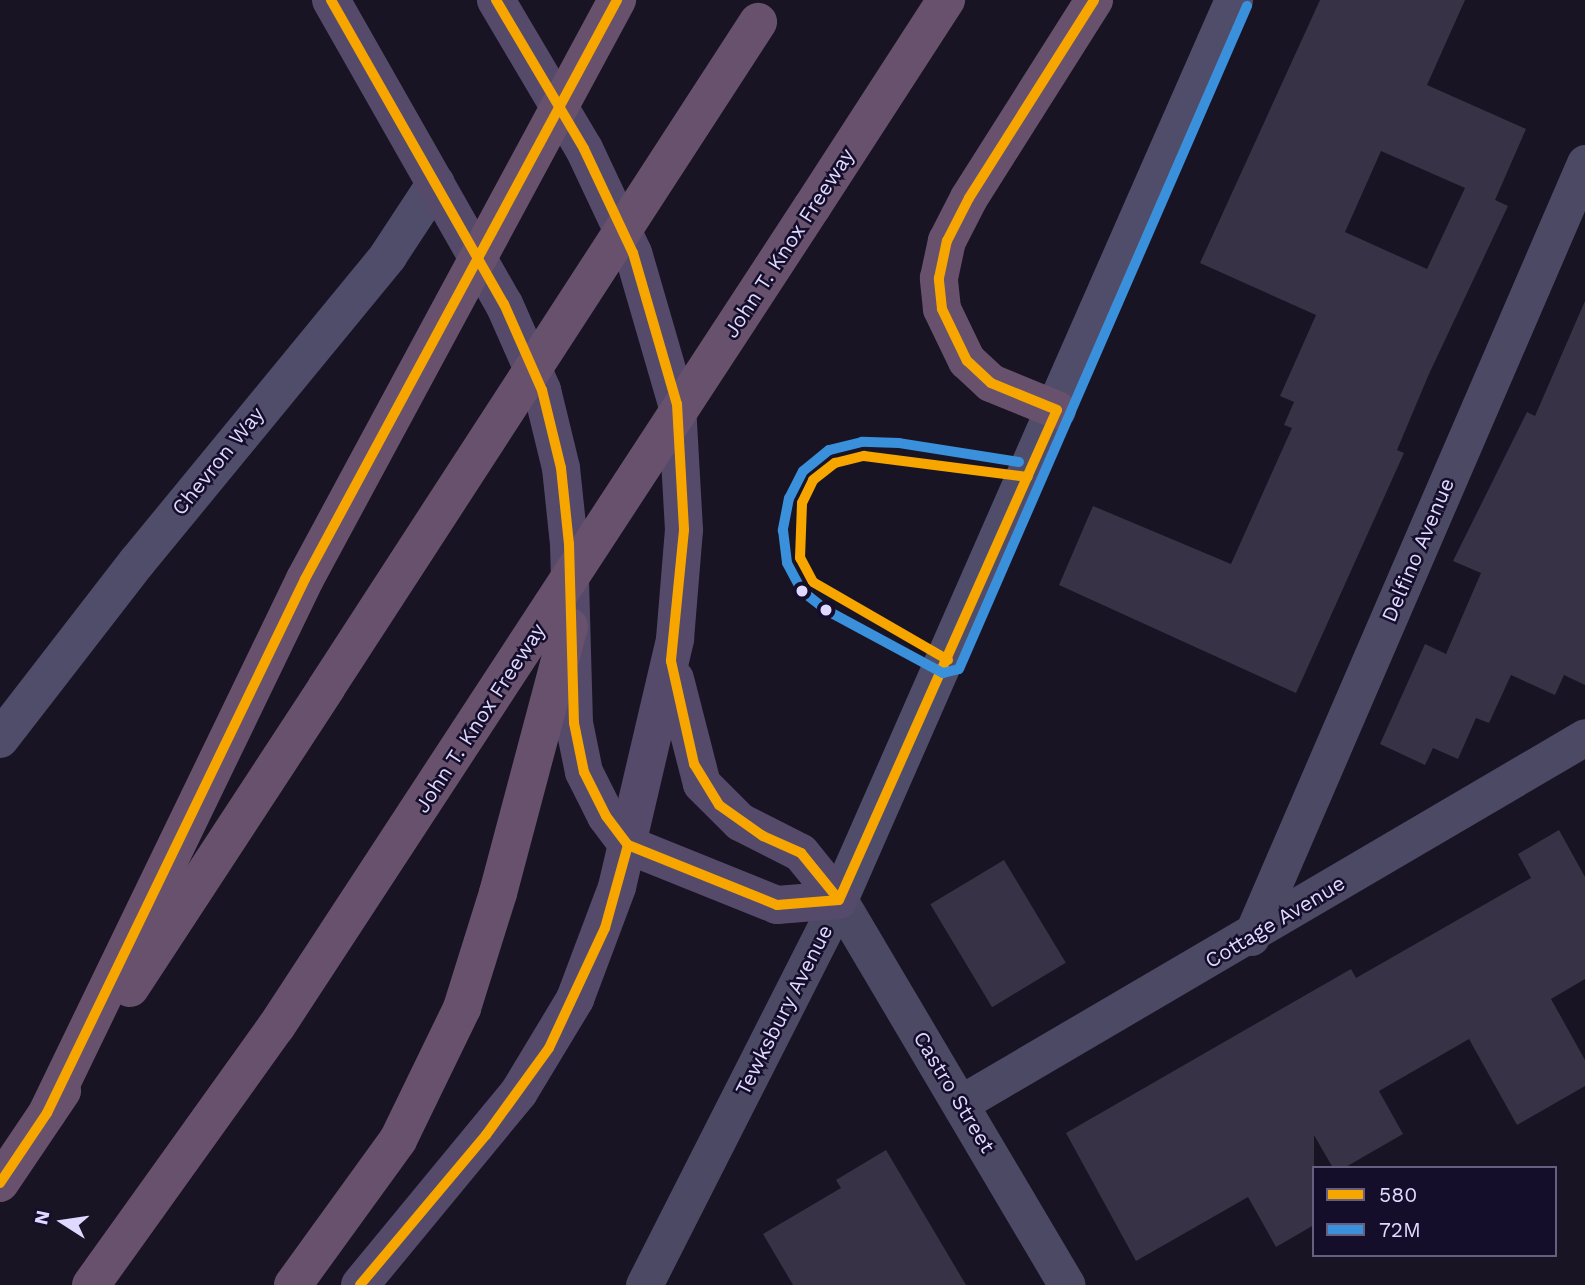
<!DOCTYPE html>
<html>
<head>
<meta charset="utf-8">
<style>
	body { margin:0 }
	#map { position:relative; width:1585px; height:1285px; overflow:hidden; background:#181424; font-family:"Work Sans",sans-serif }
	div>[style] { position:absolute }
	.building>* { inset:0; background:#373246; transform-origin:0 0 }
	.street>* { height:37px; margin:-18.5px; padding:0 18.5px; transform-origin:18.5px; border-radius:18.5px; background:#4c4965 }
	.secondary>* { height:38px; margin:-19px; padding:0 19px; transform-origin:19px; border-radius:19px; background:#504d6b }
	.primary>* { height:38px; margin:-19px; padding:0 19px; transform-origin:19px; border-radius:19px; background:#564a6a }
	.highway>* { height:38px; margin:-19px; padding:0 19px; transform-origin:19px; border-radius:19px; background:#68516c }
	.highway-bridge>* { height:38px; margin:-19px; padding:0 19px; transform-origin:19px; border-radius:19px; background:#68516c }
	.bus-1>* { height:10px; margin:-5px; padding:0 5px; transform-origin:5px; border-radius:5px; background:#f7a600 }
	.bus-2>* { height:10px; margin:-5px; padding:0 5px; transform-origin:5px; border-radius:5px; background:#3a90db }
	.dots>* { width:19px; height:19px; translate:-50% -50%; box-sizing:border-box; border:4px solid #150e2a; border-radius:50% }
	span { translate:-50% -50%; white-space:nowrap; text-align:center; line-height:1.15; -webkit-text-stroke:5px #150e2a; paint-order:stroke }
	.street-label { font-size:21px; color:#dfd8ff }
	.legend { position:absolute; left:1312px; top:1166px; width:245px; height:91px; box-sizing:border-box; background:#150e2a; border:2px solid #665f7f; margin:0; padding:9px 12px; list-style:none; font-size:21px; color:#dfd8ff }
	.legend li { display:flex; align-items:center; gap:14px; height:35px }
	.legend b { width:35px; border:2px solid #665f7f }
	.north { position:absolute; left:28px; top:1187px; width:70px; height:70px; -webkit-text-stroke:5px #150e2a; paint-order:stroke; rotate:282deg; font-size:19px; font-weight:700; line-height:28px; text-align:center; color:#dfd8ff }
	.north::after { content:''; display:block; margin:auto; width:24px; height:32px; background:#dfd8ff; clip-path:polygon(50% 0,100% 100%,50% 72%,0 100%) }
</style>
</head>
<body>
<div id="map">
	<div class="building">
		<div style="clip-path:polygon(evenodd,1320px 0,1465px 0,1427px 85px,1526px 129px,1495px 200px,1508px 206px,1429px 374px,1397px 450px,1404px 453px,1296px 693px,1059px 585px,1093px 506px,1231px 564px,1292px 428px,1284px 425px,1294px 402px,1280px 396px,1316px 315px,1200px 263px,1320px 0,1381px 151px,1465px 188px,1427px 269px,1345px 232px,1381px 151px)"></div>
		<div style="clip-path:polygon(1585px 301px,1585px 685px,1564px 675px,1555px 695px,1511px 675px,1489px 723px,1476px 718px,1458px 759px,1433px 748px,1425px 765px,1380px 744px,1425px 644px,1446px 654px,1481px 573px,1453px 561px,1527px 412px,1535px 416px)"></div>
		<div style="clip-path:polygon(1559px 830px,1585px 877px,1585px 979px,1551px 999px,1585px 1060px,1585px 1086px,1517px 1125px,1469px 1039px,1379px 1091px,1403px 1134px,1344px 1168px,1333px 1168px,1314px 1135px,1314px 1225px,1276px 1247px,1248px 1197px,1136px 1261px,1066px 1133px,1351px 969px,1356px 978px,1531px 878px,1518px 854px)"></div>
		<div style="left:1004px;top:860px;width:120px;height:86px;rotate:59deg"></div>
		<div style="clip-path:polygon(886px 1150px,966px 1285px,793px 1285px,763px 1234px,841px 1188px,836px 1180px)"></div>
	</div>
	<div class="street">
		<div style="left:839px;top:900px;width:447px;rotate:59.4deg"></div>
		<div style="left:1251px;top:937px;width:843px;rotate:-66.66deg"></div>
		<div style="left:961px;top:1103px;width:723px;rotate:-30.39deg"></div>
		<div style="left:644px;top:1285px;width:432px;rotate:-63.1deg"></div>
	</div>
	<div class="secondary">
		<div style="left:0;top:739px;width:224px;rotate:-52.3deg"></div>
		<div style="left:137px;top:562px;width:396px;rotate:-50.6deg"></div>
		<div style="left:388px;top:256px;width:87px;rotate:-56.7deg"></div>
		<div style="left:839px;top:900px;width:983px;rotate:-66.3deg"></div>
	</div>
	<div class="primary">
		<div style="left:331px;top:0;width:350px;rotate:60.4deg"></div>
		<div style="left:504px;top:304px;width:94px;rotate:66.2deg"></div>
		<div style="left:542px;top:390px;width:80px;rotate:76.3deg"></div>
		<div style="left:561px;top:468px;width:76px;rotate:84deg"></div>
		<div style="left:569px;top:544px;width:179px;rotate:88.4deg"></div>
		<div style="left:574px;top:723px;width:50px;rotate:78.5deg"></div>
		<div style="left:584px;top:772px;width:49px;rotate:63.4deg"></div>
		<div style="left:606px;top:816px;width:36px;rotate:53deg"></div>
		<div style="left:628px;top:845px;width:161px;rotate:21.9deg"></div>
		<div style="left:777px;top:905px;width:62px;rotate:-4.6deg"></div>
		<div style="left:675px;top:679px;width:108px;rotate:75.6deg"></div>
		<div style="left:702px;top:784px;width:54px;rotate:45deg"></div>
		<div style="left:740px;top:822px;width:68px;rotate:26.9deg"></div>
		<div style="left:801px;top:853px;width:60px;rotate:51deg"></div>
		<div style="left:360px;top:1285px;width:250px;rotate:-50.5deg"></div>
		<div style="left:519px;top:1092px;width:109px;rotate:-58.9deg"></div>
		<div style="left:575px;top:999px;width:120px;rotate:-69.4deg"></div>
		<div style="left:617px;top:887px;width:255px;rotate:-76.8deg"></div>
		<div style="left:675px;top:639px;width:109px;rotate:-85.3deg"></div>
		<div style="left:684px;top:530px;width:126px;rotate:-93.2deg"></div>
		<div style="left:677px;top:404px;width:157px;rotate:-106.2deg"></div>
		<div style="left:633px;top:253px;width:115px;rotate:-115.2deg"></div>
		<div style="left:584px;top:149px;width:173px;rotate:-120.6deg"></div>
	</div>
	<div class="highway">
		<div style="left:812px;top:207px;width:247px;rotate:-57.1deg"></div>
		<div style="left:1057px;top:410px;width:71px;rotate:-157.8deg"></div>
		<div style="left:991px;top:383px;width:33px;rotate:-137deg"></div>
		<div style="left:967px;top:361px;width:58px;rotate:-115.7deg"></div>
		<div style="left:942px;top:309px;width:31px;rotate:-96deg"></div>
		<div style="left:939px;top:278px;width:38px;rotate:-78deg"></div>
		<div style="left:947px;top:241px;width:48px;rotate:-62.9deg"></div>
		<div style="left:969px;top:198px;width:234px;rotate:-57.7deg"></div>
		<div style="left:130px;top:988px;width:358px;rotate:-56.8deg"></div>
		<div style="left:47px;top:1113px;width:593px;rotate:-64.21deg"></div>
		<div style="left:0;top:1183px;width:111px;rotate:-56deg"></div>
		<div style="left:91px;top:1285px;width:317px;rotate:-54.4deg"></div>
		<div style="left:293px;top:1285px;width:179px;rotate:-54.1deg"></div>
		<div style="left:398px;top:1140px;width:147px;rotate:-64.1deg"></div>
		<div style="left:462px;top:1008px;width:121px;rotate:-72.6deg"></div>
		<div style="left:498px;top:893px;width:276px;rotate:-75.1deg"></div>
	</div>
	<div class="highway-bridge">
		<div style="left:305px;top:579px;width:658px;rotate:-61.68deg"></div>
		<div style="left:326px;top:688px;width:794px;rotate:-57.03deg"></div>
		<div style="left:276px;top:1027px;width:980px;rotate:-56.83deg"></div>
	</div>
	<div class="bus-1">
		<div style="left:331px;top:0;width:350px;rotate:60.4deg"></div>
		<div style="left:504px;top:304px;width:94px;rotate:66.2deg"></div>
		<div style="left:542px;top:390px;width:80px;rotate:76.3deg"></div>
		<div style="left:561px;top:468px;width:76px;rotate:84deg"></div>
		<div style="left:569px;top:544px;width:179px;rotate:88.4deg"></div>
		<div style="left:574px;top:723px;width:50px;rotate:78.5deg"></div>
		<div style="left:584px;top:772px;width:49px;rotate:63.4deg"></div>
		<div style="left:606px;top:816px;width:36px;rotate:53deg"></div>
		<div style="left:628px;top:845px;width:161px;rotate:21.9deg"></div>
		<div style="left:777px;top:905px;width:62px;rotate:-4.6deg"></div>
		<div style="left:496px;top:0;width:173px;rotate:59.4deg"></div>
		<div style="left:584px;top:149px;width:115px;rotate:64.8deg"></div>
		<div style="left:633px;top:253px;width:157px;rotate:73.8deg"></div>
		<div style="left:677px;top:404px;width:126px;rotate:86.8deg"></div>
		<div style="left:684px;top:530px;width:132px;rotate:95.7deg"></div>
		<div style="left:671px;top:661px;width:106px;rotate:77.4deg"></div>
		<div style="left:694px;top:764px;width:48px;rotate:58.6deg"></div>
		<div style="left:719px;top:805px;width:54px;rotate:35.2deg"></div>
		<div style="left:763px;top:836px;width:42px;rotate:24.1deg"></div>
		<div style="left:801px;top:853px;width:54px;rotate:51deg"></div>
		<div style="left:948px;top:660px;width:156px;rotate:-150deg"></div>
		<div style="left:813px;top:582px;width:27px;rotate:-118deg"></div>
		<div style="left:800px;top:558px;width:55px;rotate:-87.9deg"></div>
		<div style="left:802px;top:503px;width:25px;rotate:-64deg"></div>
		<div style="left:813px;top:480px;width:28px;rotate:-38deg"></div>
		<div style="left:835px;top:463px;width:30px;rotate:-14deg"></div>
		<div style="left:864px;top:456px;width:165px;rotate:7.3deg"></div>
		<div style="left:839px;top:900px;width:536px;rotate:-66.02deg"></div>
		<div style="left:1057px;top:410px;width:71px;rotate:-157.8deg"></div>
		<div style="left:991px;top:383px;width:33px;rotate:-137deg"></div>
		<div style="left:967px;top:361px;width:58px;rotate:-115.7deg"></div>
		<div style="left:942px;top:309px;width:31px;rotate:-96deg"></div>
		<div style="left:939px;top:278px;width:38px;rotate:-78deg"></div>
		<div style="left:947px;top:241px;width:48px;rotate:-62.9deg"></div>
		<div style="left:969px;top:198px;width:234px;rotate:-57.7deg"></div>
		<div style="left:0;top:1183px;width:84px;rotate:-56.1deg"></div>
		<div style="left:47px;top:1113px;width:593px;rotate:-64.21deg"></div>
		<div style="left:305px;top:579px;width:658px;rotate:-61.68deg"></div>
		<div style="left:360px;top:1285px;width:196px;rotate:-50deg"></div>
		<div style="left:486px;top:1135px;width:107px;rotate:-54.1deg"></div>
		<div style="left:549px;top:1048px;width:132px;rotate:-65deg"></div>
		<div style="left:605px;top:928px;width:86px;rotate:-74.5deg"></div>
	</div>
	<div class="bus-2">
		<div style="left:1019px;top:462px;width:121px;rotate:-171deg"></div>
		<div style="left:899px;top:443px;width:37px;rotate:-178deg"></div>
		<div style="left:862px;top:442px;width:34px;rotate:166deg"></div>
		<div style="left:829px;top:450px;width:33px;rotate:141deg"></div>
		<div style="left:803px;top:471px;width:30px;rotate:117deg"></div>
		<div style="left:789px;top:498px;width:33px;rotate:101deg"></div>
		<div style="left:783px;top:530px;width:33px;rotate:83deg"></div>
		<div style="left:787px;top:563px;width:32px;rotate:62deg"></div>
		<div style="left:802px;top:591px;width:31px;rotate:38deg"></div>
		<div style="left:826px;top:610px;width:133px;rotate:28.3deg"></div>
		<div style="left:943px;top:673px;width:16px;rotate:-14deg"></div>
		<div style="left:959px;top:669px;width:723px;rotate:-66.52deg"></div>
	</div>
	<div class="dots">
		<div style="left:802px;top:591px;background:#dfd8ff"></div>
		<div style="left:826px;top:610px;background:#dfd8ff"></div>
	</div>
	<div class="street-label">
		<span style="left:789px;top:243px;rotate:-57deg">John T. Knox Freeway</span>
		<span style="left:218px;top:461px;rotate:-51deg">Chevron Way</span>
		<span style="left:1418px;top:550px;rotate:-67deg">Delfino Avenue</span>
		<span style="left:480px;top:718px;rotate:-57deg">John T. Knox Freeway</span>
		<span style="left:1275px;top:922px;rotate:-31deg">Cottage Avenue</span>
		<span style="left:784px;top:1010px;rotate:-63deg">Tewksbury Avenue</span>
		<span style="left:954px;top:1092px;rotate:59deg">Castro Street</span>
	</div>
	<ul class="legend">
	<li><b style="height:9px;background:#f7a600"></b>580</li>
	<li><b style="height:9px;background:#3a90db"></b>72M</li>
	</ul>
	<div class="north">N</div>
</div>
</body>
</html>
